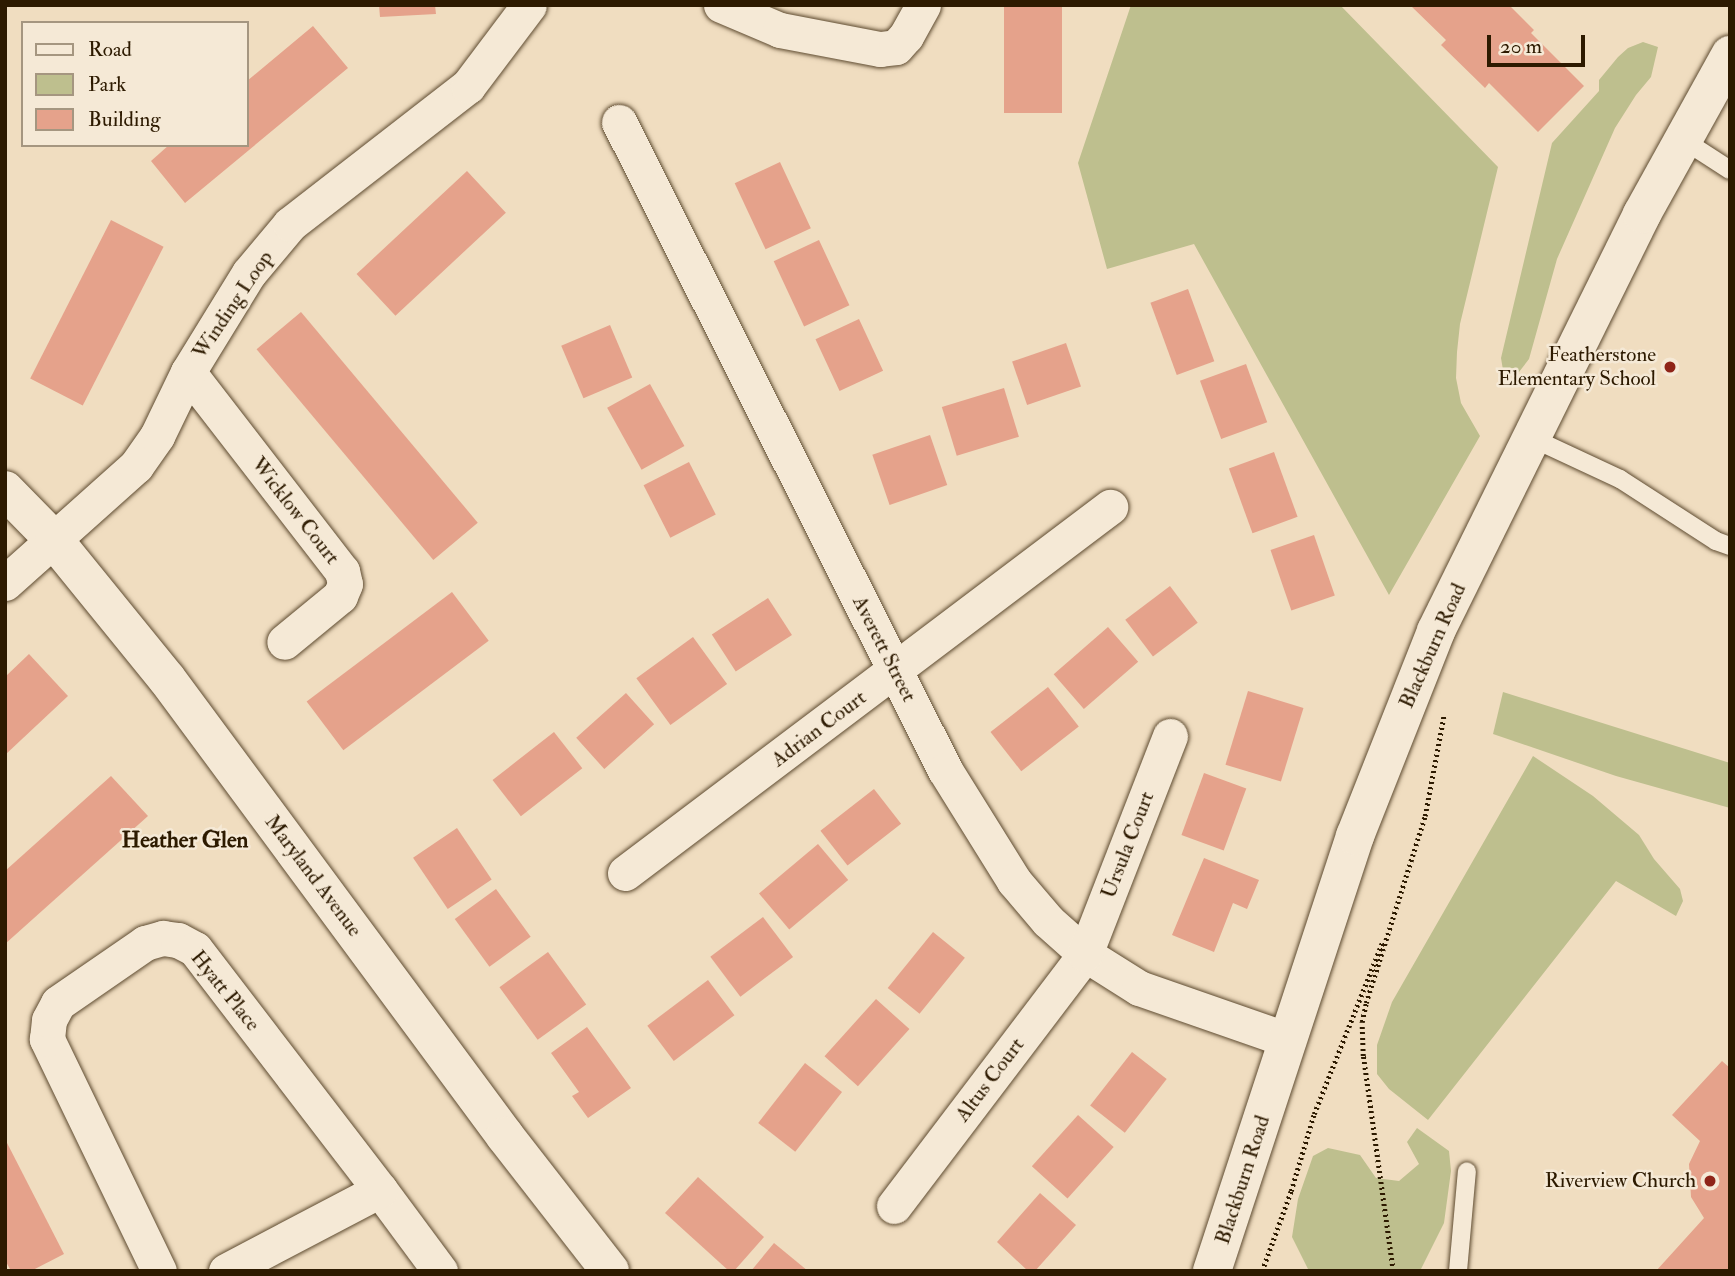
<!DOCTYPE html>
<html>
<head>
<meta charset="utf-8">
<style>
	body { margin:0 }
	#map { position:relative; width:1735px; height:1276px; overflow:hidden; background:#f0ddc0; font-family:"IM FELL Double Pica",serif }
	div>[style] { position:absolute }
	.green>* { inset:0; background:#bebf8e }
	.building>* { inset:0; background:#e5a28b; transform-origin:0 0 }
	.path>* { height:4.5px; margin-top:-2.25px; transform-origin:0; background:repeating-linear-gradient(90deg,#2d1a00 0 2px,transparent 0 5.5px) }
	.roads { filter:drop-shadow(0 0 2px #5e4b30) drop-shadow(0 0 2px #5e4b30) }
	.lane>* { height:18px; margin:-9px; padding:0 9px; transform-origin:9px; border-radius:9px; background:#f5e9d6 }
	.street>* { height:35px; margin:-17.5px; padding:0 17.5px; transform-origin:17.5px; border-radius:17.5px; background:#f5e9d6 }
	.secondary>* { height:38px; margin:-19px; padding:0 19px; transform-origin:19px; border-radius:19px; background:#f5e9d6 }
	.dots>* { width:19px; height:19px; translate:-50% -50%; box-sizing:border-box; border:4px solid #f5e9d6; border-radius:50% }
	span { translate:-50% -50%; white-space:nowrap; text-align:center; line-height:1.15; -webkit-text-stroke:5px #f5e9d6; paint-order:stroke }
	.street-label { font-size:21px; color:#2d1a00 }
	.poi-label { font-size:21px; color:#2d1a00 }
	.right { translate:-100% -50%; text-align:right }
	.neighbourhood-label { font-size:23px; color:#2d1a00; font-weight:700 }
	.frame { position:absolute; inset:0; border:7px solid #2d1a00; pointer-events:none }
	.legend { position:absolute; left:21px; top:21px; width:228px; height:126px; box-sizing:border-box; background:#f5e9d6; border:2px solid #a59680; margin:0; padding:9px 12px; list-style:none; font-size:21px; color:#2d1a00 }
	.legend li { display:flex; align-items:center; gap:14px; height:35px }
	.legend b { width:35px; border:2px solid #a59680 }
	.scale { position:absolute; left:1487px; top:35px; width:98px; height:32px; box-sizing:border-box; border:4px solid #2d1a00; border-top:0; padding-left:9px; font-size:21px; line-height:24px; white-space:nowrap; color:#2d1a00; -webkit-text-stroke:5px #f5e9d6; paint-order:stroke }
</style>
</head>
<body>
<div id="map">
	<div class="green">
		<div style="clip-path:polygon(1131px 5px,1340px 5px,1498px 167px,1460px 324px,1457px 352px,1456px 378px,1461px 403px,1480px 436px,1389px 595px,1194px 244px,1107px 269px,1078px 163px)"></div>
		<div style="clip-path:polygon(1643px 42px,1658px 47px,1651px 77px,1636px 95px,1615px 128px,1557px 259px,1529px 359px,1519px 372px,1512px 375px,1503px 370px,1501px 358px,1552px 143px,1599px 91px,1599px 80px,1618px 57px,1628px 48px)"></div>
		<div style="clip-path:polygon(1503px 692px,1730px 763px,1730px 808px,1616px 776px,1493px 734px)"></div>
		<div style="clip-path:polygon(1533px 756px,1593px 796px,1639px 835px,1654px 859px,1680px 889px,1683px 901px,1676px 916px,1616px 881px,1428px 1120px,1389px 1089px,1377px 1074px,1377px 1045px,1392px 1002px)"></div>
		<div style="clip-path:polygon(1417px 1128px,1449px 1151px,1451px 1171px,1444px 1223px,1420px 1271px,1309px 1271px,1292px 1237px,1298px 1199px,1313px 1156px,1328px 1148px,1360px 1155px,1376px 1178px,1399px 1181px,1419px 1164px,1407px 1142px)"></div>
	</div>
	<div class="building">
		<div style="clip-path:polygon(379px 5px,435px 5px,436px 14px,380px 17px)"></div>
		<div style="left:1004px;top:5px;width:58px;height:108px"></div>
		<div style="clip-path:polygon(1410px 5px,1509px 5px,1534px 30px,1531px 33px,1584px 86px,1538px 132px,1489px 83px,1485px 88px,1441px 45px,1446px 40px)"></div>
		<div style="clip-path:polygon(313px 26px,348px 68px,185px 203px,151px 161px,169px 145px,247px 145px,247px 81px)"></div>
		<div style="left:780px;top:162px;width:73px;height:50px;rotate:65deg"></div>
		<div style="left:467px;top:171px;width:57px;height:151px;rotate:47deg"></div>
		<div style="left:111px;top:220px;width:59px;height:178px;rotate:27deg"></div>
		<div style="left:819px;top:240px;width:72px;height:50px;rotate:65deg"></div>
		<div style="left:1188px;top:289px;width:77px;height:40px;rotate:70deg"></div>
		<div style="left:301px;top:312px;width:275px;height:58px;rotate:50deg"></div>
		<div style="left:859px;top:319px;width:57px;height:48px;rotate:65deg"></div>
		<div style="left:610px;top:325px;width:57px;height:53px;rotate:67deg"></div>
		<div style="left:1066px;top:343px;width:46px;height:57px;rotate:71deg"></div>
		<div style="left:1246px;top:364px;width:62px;height:49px;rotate:70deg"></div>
		<div style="left:650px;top:384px;width:71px;height:49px;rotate:61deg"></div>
		<div style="left:1004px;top:388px;width:51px;height:65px;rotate:73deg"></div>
		<div style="left:930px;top:435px;width:53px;height:61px;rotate:71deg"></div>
		<div style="left:1274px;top:452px;width:69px;height:48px;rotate:70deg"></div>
		<div style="left:689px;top:462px;width:59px;height:51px;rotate:63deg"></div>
		<div style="left:1314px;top:535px;width:64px;height:46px;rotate:71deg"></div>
		<div style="left:1170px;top:586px;width:46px;height:56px;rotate:53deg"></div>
		<div style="left:452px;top:592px;width:61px;height:182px;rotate:53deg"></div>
		<div style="left:768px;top:598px;width:44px;height:67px;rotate:57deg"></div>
		<div style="left:1108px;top:627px;width:46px;height:72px;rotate:49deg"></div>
		<div style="left:693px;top:637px;width:58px;height:70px;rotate:54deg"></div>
		<div style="clip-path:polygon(29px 654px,68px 696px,5px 755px,5px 677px)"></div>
		<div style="left:1048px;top:687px;width:50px;height:73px;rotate:52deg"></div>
		<div style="left:1248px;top:691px;width:58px;height:77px;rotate:17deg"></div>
		<div style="left:626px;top:693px;width:42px;height:67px;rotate:48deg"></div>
		<div style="left:554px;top:732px;width:46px;height:78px;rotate:52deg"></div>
		<div style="left:1204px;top:773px;width:45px;height:66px;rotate:20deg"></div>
		<div style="clip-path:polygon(111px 776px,148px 816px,5px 944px,5px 871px)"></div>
		<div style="left:874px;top:789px;width:44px;height:68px;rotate:52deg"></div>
		<div style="left:457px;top:828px;width:62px;height:53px;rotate:56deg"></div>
		<div style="left:818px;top:844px;width:47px;height:77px;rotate:50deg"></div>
		<div style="clip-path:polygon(1204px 858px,1259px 880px,1247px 909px,1233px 903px,1214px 952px,1172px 935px)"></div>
		<div style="left:496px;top:889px;width:59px;height:51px;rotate:54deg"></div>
		<div style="left:763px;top:917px;width:50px;height:66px;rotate:53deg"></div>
		<div style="left:933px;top:932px;width:41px;height:72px;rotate:39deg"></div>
		<div style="left:548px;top:952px;width:65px;height:60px;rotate:54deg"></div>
		<div style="left:708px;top:980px;width:44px;height:76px;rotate:53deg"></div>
		<div style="left:876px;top:999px;width:45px;height:77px;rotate:42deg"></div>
		<div style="clip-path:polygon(587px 1027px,631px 1088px,588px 1118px,572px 1096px,579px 1092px,551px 1053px)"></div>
		<div style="left:1132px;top:1052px;width:44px;height:68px;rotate:38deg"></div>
		<div style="clip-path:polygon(1722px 1061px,1730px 1068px,1730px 1271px,1656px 1271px,1704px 1218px,1691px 1197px,1689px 1164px,1700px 1141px,1672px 1115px)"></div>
		<div style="left:805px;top:1063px;width:47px;height:76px;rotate:38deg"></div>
		<div style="left:1078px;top:1115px;width:48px;height:69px;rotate:42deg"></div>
		<div style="clip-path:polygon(5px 1139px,64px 1254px,31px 1271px,11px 1271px,5px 1260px)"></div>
		<div style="clip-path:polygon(698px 1177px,764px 1237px,734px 1271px,729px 1271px,665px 1213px)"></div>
		<div style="clip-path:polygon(1040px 1193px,1076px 1225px,1035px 1271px,1028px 1271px,997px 1242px)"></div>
		<div style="clip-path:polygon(774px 1243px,808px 1271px,751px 1271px)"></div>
	</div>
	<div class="path">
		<div style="left:1262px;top:1271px;width:85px;rotate:-70.1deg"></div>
		<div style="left:1291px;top:1191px;width:80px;rotate:-73.4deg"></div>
		<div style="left:1314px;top:1114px;width:186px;rotate:-68.3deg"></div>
		<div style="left:1393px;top:1271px;width:217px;rotate:-97.9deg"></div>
		<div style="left:1363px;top:1056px;width:34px;rotate:-92deg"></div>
		<div style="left:1362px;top:1022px;width:19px;rotate:-78deg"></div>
		<div style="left:1366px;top:1003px;width:196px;rotate:-72.5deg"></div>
		<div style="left:1425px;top:816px;width:104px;rotate:-79.4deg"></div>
	</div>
	<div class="roads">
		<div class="lane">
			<div style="left:1682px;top:139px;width:57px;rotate:32.9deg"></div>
			<div style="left:1532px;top:438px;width:97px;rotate:25deg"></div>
			<div style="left:1620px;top:479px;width:114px;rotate:32.9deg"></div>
			<div style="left:1716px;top:541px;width:15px;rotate:20deg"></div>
			<div style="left:1458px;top:1271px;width:100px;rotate:-84.9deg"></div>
		</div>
		<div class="street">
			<div style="left:721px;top:5px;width:64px;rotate:23deg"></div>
			<div style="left:780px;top:30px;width:102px;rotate:10.8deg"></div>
			<div style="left:880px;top:49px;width:16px;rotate:-7deg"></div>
			<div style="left:896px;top:47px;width:15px;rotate:-48deg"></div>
			<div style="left:906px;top:36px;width:35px;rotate:-61deg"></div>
			<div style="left:619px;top:122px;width:725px;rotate:63.29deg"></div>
			<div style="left:945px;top:770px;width:131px;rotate:58.1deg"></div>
			<div style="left:1014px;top:881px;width:52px;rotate:49.6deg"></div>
			<div style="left:1048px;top:921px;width:50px;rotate:41.7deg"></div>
			<div style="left:1085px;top:954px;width:64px;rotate:32.2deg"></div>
			<div style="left:1139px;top:988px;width:158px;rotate:19.2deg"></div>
			<div style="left:188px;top:372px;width:252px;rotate:52.3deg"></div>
			<div style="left:342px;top:571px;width:13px;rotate:77deg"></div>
			<div style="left:345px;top:584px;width:13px;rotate:113deg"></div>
			<div style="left:340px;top:596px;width:72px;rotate:140.6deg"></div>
			<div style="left:5px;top:583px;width:176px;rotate:-41.8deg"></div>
			<div style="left:136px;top:466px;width:37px;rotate:-55deg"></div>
			<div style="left:157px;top:436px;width:71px;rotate:-64.2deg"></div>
			<div style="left:188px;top:372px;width:116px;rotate:-58.4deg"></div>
			<div style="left:249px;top:273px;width:64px;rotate:-50.1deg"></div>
			<div style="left:290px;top:224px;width:225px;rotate:-37.8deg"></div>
			<div style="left:468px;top:86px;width:101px;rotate:-53deg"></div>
			<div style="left:625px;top:873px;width:608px;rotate:-37.04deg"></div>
			<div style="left:380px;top:1190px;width:101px;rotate:53.5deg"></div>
			<div style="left:894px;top:1206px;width:316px;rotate:-52.8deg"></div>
			<div style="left:1085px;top:954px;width:234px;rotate:-68.7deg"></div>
			<div style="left:159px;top:1271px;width:258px;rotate:-115.8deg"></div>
			<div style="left:47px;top:1039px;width:19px;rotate:-84deg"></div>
			<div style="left:49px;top:1020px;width:19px;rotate:-62deg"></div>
			<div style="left:58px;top:1003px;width:106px;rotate:-34.6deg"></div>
			<div style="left:145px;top:943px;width:19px;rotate:-16deg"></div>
			<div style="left:163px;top:938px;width:15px;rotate:8deg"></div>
			<div style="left:178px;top:940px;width:19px;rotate:28deg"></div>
			<div style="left:195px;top:949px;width:304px;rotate:52.5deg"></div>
			<div style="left:380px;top:1190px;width:174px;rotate:152.3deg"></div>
		</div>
		<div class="secondary">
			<div style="left:5px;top:490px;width:70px;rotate:45.6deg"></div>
			<div style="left:54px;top:540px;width:179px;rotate:50.9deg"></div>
			<div style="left:167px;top:679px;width:568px;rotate:53.51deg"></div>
			<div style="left:505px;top:1136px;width:171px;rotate:52.1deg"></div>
			<div style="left:1212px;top:1271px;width:458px;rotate:-71.8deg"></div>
			<div style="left:1355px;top:836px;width:220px;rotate:-68.4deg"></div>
			<div style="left:1436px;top:631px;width:465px;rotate:-63.7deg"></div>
			<div style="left:1642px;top:214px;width:182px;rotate:-61deg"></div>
		</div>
	</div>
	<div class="dots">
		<div style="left:1670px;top:367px;background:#8f2418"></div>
		<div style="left:1710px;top:1181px;background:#8f2418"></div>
	</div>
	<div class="street-label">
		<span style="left:233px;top:305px;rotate:-56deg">Winding Loop</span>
		<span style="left:295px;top:511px;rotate:52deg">Wicklow Court</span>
		<span style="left:1433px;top:646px;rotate:-66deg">Blackburn Road</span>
		<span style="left:884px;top:649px;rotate:63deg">Averett Street</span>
		<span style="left:819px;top:729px;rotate:-37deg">Adrian Court</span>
		<span style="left:1128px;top:845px;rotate:-69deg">Ursula Court</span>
		<span style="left:313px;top:876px;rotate:53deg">Maryland Avenue</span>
		<span style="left:225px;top:991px;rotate:51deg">Hyatt Place</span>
		<span style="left:990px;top:1080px;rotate:-53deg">Altus Court</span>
		<span style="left:1243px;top:1180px;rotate:-72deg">Blackburn Road</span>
	</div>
	<div class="poi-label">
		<span class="right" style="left:1656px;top:367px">Featherstone<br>Elementary School</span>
		<span class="right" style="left:1696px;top:1181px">Riverview Church</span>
	</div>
	<div class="neighbourhood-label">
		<span style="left:185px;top:840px">Heather Glen</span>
	</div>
	<div class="frame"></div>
	<ul class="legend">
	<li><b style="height:9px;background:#f5e9d6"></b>Road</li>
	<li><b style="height:19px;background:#bebf8e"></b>Park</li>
	<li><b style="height:19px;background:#e5a28b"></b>Building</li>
	</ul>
	<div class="scale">20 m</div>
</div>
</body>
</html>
